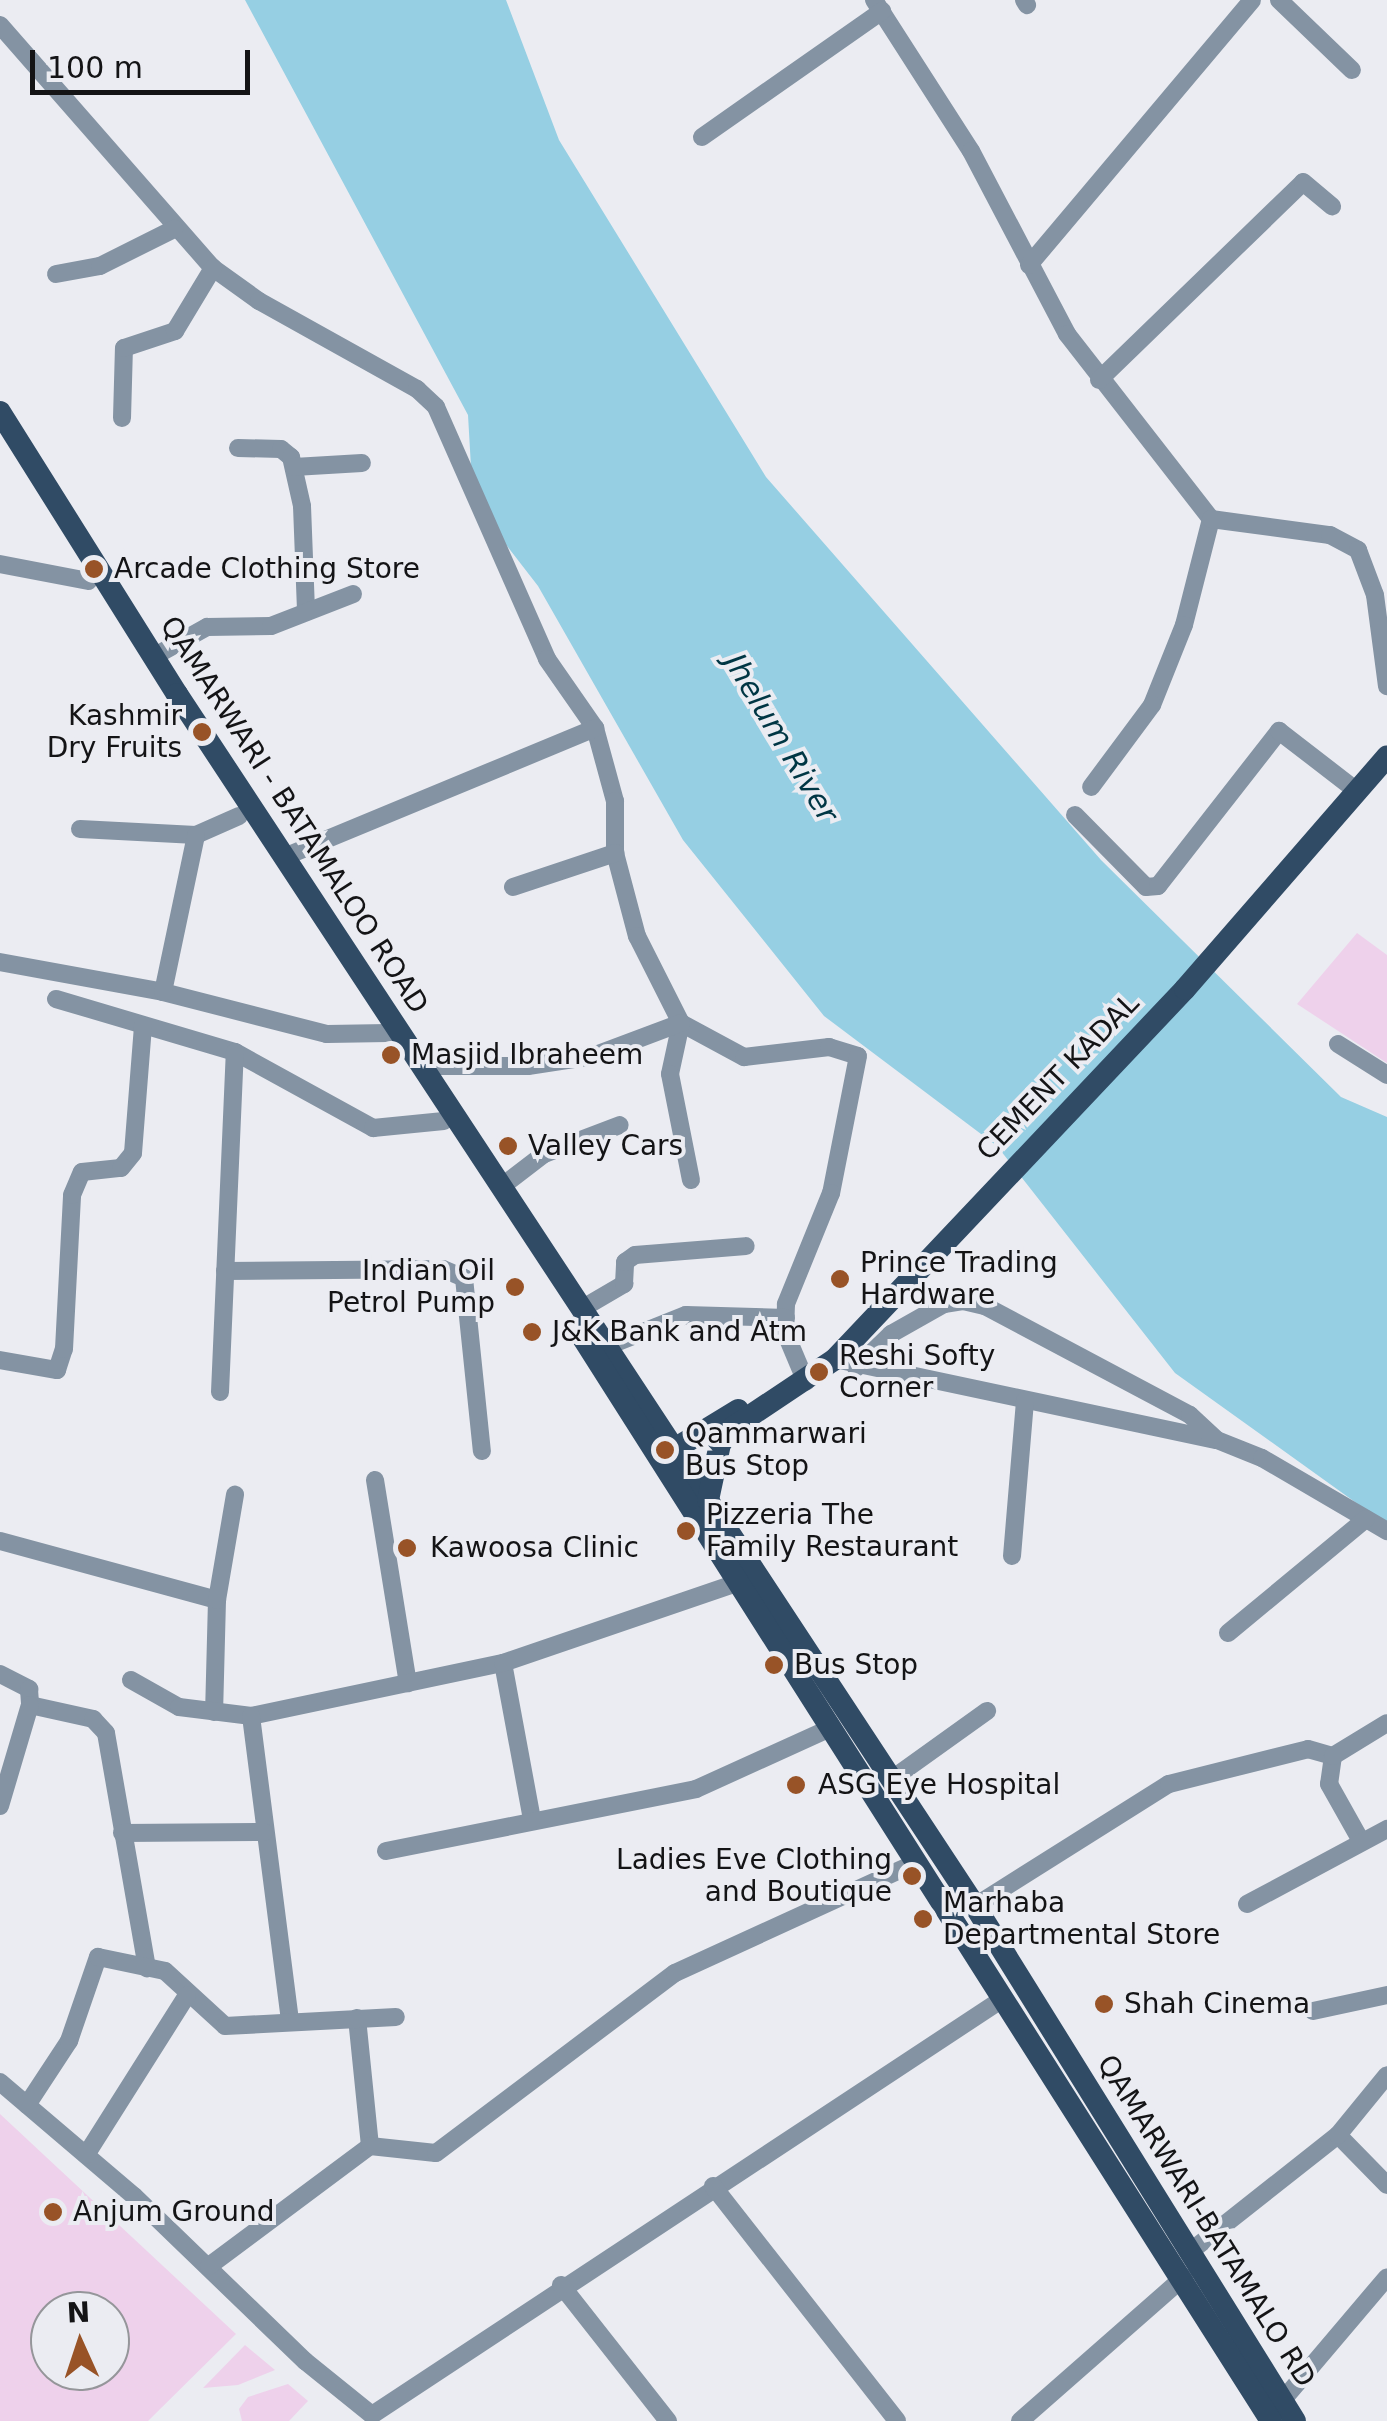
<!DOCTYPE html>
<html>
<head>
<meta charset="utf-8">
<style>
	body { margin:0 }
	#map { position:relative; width:1387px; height:2421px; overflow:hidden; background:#ebecf2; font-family:"DejaVu Sans",sans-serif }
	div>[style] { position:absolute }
	.green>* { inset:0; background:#eed1eb }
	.water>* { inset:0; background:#96cfe3 }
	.minor>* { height:18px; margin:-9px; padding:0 9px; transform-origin:9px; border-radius:9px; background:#8493a3 }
	.major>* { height:22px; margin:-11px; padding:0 11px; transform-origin:11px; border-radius:11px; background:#304b65 }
	.dots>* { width:28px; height:28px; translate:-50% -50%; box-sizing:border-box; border:5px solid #ebecf2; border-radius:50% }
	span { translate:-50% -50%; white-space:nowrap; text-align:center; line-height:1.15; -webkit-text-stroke:8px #ebecf2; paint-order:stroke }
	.poi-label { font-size:28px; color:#141416 }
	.left { translate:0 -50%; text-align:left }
	.right { translate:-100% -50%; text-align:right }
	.street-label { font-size:28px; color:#141416 }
	.water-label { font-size:30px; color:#003644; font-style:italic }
	.north { position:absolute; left:30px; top:2291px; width:100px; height:100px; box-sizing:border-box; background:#ebecf2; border:2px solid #95969a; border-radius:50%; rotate:357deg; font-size:28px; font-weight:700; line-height:40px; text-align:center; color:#141416 }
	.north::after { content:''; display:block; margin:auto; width:35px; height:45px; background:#985327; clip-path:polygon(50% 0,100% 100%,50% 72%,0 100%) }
	.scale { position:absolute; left:30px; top:50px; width:220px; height:45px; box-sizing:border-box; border:5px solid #141416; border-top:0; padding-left:12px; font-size:30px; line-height:35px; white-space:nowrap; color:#141416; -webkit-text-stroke:8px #ebecf2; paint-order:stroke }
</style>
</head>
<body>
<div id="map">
	<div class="green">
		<div style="clip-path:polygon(1357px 933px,1387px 955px,1387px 1063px,1297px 1004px)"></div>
		<div style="clip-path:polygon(evenodd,0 2114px,236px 2334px,148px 2421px,0 2421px,0 2114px,50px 2311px,110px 2311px,110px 2371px,50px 2371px,50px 2311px)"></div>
		<div style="clip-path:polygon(245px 2345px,275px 2370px,238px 2385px,203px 2388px)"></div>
		<div style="clip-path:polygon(288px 2384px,308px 2401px,289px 2421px,242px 2421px,239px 2409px,248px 2397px)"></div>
	</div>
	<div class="water">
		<div style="clip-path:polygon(245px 0,506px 0,559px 140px,766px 477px,1101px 860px,1341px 1097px,1387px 1117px,1387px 1525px,1175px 1373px,997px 1146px,824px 1016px,683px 840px,538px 586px,473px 502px,468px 415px)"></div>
	</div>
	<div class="minor">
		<div style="left:874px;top:0;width:179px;rotate:57.3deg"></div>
		<div style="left:971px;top:151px;width:207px;rotate:62.3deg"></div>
		<div style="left:1067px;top:334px;width:234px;rotate:52.1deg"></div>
		<div style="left:1211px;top:519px;width:109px;rotate:104.3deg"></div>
		<div style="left:1184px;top:625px;width:86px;rotate:111.8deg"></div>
		<div style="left:1152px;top:705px;width:102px;rotate:126.6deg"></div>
		<div style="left:1024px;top:0;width:6px;rotate:59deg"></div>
		<div style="left:1279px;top:0;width:101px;rotate:43.8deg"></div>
		<div style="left:0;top:25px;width:323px;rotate:48.8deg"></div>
		<div style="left:213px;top:268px;width:57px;rotate:35.7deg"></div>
		<div style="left:259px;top:301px;width:181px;rotate:29.1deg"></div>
		<div style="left:417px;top:389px;width:26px;rotate:43deg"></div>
		<div style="left:436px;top:407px;width:275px;rotate:66.2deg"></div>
		<div style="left:547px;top:659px;width:84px;rotate:55.2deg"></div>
		<div style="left:595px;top:728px;width:76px;rotate:74.7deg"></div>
		<div style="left:615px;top:801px;width:52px;rotate:90deg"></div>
		<div style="left:615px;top:853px;width:86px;rotate:75.2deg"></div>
		<div style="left:637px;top:936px;width:97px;rotate:63.2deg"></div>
		<div style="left:681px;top:1023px;width:72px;rotate:28.4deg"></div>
		<div style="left:744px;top:1057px;width:86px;rotate:-6.7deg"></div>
		<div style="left:829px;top:1047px;width:30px;rotate:17deg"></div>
		<div style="left:858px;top:1056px;width:140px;rotate:101.1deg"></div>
		<div style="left:831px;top:1193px;width:120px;rotate:112.1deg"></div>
		<div style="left:786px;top:1304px;width:28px;rotate:92deg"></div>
		<div style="left:785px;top:1332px;width:54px;rotate:67.2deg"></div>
		<div style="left:702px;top:137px;width:220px;rotate:-35deg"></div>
		<div style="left:1029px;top:265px;width:346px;rotate:-49.9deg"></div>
		<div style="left:56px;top:274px;width:45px;rotate:-10.3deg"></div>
		<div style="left:100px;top:266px;width:83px;rotate:-26.6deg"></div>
		<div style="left:1099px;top:380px;width:284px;rotate:-44.1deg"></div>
		<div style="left:1303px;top:182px;width:38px;rotate:40deg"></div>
		<div style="left:122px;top:418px;width:70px;rotate:-88.4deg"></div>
		<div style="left:124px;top:348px;width:54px;rotate:-18.4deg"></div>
		<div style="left:175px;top:331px;width:74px;rotate:-58.9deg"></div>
		<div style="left:238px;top:448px;width:43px;rotate:1.3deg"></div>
		<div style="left:281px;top:449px;width:13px;rotate:39deg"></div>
		<div style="left:291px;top:457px;width:50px;rotate:77.3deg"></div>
		<div style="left:302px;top:506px;width:106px;rotate:87.8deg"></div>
		<div style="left:294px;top:467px;width:68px;rotate:-3.4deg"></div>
		<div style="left:1211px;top:519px;width:120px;rotate:7.7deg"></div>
		<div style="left:1330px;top:535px;width:32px;rotate:28deg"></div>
		<div style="left:1358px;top:550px;width:48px;rotate:69.3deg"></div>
		<div style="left:1375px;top:595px;width:92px;rotate:82.5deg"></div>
		<div style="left:0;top:564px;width:90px;rotate:10.9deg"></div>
		<div style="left:153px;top:657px;width:62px;rotate:-29.1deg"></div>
		<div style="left:207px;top:627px;width:64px;rotate:-0.9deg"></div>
		<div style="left:271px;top:626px;width:88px;rotate:-21.3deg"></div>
		<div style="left:1075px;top:815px;width:101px;rotate:45.4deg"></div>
		<div style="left:1146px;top:887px;width:12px;rotate:-5deg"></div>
		<div style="left:1158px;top:886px;width:197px;rotate:-52deg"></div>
		<div style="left:1279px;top:731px;width:98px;rotate:37.6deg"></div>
		<div style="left:80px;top:829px;width:116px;rotate:3deg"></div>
		<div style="left:196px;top:835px;width:47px;rotate:-23.8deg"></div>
		<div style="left:284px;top:857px;width:337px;rotate:-22.5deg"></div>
		<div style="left:513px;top:887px;width:108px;rotate:-18.4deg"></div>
		<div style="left:0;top:962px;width:166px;rotate:10.4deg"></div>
		<div style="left:163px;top:992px;width:169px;rotate:14.4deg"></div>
		<div style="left:327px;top:1034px;width:61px;rotate:-0.9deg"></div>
		<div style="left:163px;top:992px;width:160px;rotate:-78.1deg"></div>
		<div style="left:56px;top:999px;width:187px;rotate:16.5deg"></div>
		<div style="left:235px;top:1052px;width:158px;rotate:28.8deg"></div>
		<div style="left:373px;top:1128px;width:71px;rotate:-5.6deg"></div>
		<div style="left:681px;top:1023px;width:52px;rotate:102.2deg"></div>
		<div style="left:670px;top:1074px;width:108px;rotate:78.8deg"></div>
		<div style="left:1338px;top:1044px;width:58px;rotate:32.3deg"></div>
		<div style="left:423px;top:1066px;width:105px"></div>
		<div style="left:528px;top:1066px;width:66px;rotate:-8.7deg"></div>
		<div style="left:593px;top:1056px;width:94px;rotate:-20.6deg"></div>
		<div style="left:501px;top:1187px;width:54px;rotate:-37.5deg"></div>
		<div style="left:544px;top:1154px;width:81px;rotate:-20.9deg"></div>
		<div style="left:225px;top:1271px;width:218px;rotate:-0.5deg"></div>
		<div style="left:443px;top:1269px;width:23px;rotate:23deg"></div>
		<div style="left:464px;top:1278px;width:174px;rotate:84.1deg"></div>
		<div style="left:583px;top:1308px;width:48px;rotate:-30.3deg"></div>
		<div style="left:624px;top:1284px;width:22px;rotate:-87deg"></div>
		<div style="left:625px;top:1262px;width:12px;rotate:-35deg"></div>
		<div style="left:635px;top:1255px;width:111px;rotate:-4.6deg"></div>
		<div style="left:608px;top:1346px;width:84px;rotate:-21.7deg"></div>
		<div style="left:686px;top:1315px;width:100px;rotate:1.7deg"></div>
		<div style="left:835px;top:1359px;width:390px;rotate:12deg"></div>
		<div style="left:1217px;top:1440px;width:48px;rotate:21.8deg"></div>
		<div style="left:1262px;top:1458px;width:145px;rotate:30.3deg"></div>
		<div style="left:0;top:1360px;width:58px;rotate:10deg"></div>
		<div style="left:57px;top:1370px;width:22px;rotate:-72deg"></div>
		<div style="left:64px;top:1349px;width:154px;rotate:-87deg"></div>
		<div style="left:72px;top:1195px;width:25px;rotate:-67deg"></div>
		<div style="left:82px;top:1172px;width:39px;rotate:-6deg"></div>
		<div style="left:121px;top:1168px;width:19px;rotate:-51deg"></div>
		<div style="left:133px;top:1153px;width:128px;rotate:-85.5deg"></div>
		<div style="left:856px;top:1368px;width:49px;rotate:-44.2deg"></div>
		<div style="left:891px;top:1334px;width:61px;rotate:-29.5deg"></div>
		<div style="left:944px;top:1304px;width:19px;rotate:-9deg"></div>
		<div style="left:963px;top:1301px;width:23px;rotate:13deg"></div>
		<div style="left:985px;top:1306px;width:232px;rotate:28deg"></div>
		<div style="left:1190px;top:1415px;width:35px;rotate:43deg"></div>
		<div style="left:220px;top:1392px;width:340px;rotate:-87.5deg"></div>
		<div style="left:375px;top:1480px;width:206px;rotate:80.8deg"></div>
		<div style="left:0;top:1541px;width:225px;rotate:15.2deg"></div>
		<div style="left:217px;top:1600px;width:112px;rotate:91.5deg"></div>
		<div style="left:1012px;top:1556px;width:156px;rotate:-85.2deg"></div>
		<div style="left:217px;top:1600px;width:107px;rotate:-80.3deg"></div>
		<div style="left:1228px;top:1633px;width:179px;rotate:-39.6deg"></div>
		<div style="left:503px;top:1663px;width:160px;rotate:79.5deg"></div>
		<div style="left:0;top:1674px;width:33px;rotate:27deg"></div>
		<div style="left:29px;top:1689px;width:16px;rotate:86deg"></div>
		<div style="left:30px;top:1705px;width:65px;rotate:12.5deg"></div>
		<div style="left:93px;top:1719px;width:19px;rotate:47deg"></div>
		<div style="left:106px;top:1733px;width:239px;rotate:80.1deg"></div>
		<div style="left:131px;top:1680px;width:55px;rotate:29.4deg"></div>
		<div style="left:179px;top:1707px;width:73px;rotate:7.1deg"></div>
		<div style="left:251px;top:1716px;width:258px;rotate:-11.9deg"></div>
		<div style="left:503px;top:1663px;width:244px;rotate:-18.9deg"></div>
		<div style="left:251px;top:1716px;width:306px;rotate:82.7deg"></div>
		<div style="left:1333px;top:1756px;width:28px;rotate:98deg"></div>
		<div style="left:1329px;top:1784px;width:65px;rotate:60.7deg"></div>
		<div style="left:892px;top:1779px;width:117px;rotate:-35.6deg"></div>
		<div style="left:0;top:1806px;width:105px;rotate:-73.5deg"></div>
		<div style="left:122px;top:1833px;width:142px;rotate:-0.4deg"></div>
		<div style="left:386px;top:1851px;width:316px;rotate:-11.3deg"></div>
		<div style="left:696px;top:1789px;width:145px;rotate:-24.4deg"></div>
		<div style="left:1247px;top:1904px;width:159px;rotate:-28.2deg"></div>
		<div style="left:975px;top:1906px;width:229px;rotate:-32.2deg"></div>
		<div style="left:1169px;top:1784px;width:143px;rotate:-14.1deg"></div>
		<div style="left:1308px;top:1749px;width:26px;rotate:16deg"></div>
		<div style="left:1333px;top:1756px;width:63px;rotate:-31.4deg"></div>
		<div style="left:1313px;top:2011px;width:76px;rotate:-12.2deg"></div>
		<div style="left:357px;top:2018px;width:129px;rotate:84.2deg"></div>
		<div style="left:0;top:2082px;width:176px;rotate:40.4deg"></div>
		<div style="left:134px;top:2196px;width:238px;rotate:44deg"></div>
		<div style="left:305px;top:2361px;width:86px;rotate:38.9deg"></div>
		<div style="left:372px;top:2415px;width:754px;rotate:-33.42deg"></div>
		<div style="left:27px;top:2105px;width:77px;rotate:-56.7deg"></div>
		<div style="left:69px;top:2041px;width:89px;rotate:-71deg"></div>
		<div style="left:98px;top:1957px;width:68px;rotate:11.8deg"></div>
		<div style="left:165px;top:1971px;width:81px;rotate:42.5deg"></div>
		<div style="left:225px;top:2026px;width:171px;rotate:-3deg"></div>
		<div style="left:1338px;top:2135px;width:70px;rotate:45.6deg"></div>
		<div style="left:86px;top:2155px;width:189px;rotate:-57.7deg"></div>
		<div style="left:713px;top:2186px;width:298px;rotate:51.9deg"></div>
		<div style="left:1191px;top:2251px;width:187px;rotate:-38.3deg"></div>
		<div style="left:1338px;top:2135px;width:77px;rotate:-50.8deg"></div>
		<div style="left:209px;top:2266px;width:201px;rotate:-36.7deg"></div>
		<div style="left:370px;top:2146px;width:66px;rotate:6.1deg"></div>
		<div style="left:436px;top:2153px;width:299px;rotate:-37deg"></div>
		<div style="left:675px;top:1973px;width:262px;rotate:-24.6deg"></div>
		<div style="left:561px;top:2285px;width:173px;rotate:51.8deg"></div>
		<div style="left:1282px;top:2401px;width:162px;rotate:-49.7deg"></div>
		<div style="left:1020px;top:2421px;width:218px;rotate:-41.3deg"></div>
	</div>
	<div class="major">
		<div style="left:0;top:412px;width:333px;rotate:57.9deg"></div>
		<div style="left:177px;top:694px;width:1451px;rotate:56.64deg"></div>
		<div style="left:975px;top:1906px;width:606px;rotate:58.14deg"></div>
		<div style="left:576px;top:1327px;width:1296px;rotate:57.57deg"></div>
		<div style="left:663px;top:1456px;width:88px;rotate:-31.5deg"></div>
		<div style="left:708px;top:1500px;width:57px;rotate:-77.9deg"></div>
		<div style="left:720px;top:1444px;width:20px;rotate:-53deg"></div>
		<div style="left:732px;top:1428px;width:124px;rotate:-33.8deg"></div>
		<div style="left:835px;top:1359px;width:509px;rotate:-46.59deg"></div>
		<div style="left:1185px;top:989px;width:308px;rotate:-49deg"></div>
	</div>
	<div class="dots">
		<div style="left:94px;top:569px;background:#985327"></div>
		<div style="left:202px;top:732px;background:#985327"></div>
		<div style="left:391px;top:1055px;background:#985327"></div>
		<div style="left:508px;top:1146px;background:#985327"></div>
		<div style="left:840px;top:1279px;background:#985327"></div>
		<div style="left:515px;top:1287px;background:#985327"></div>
		<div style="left:532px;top:1332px;background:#985327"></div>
		<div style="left:819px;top:1372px;background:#985327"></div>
		<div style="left:665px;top:1450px;background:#985327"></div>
		<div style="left:686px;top:1531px;background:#985327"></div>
		<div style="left:407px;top:1548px;background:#985327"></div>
		<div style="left:774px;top:1665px;background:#985327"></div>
		<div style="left:796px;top:1785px;background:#985327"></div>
		<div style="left:912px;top:1876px;background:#985327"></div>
		<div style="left:923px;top:1919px;background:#985327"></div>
		<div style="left:1104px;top:2004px;background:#985327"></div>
		<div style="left:53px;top:2212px;background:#985327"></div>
	</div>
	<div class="poi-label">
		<span class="left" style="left:114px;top:569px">Arcade Clothing Store</span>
		<span class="right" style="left:182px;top:732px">Kashmir<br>Dry Fruits</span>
		<span class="left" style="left:411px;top:1055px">Masjid Ibraheem</span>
		<span class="left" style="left:528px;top:1146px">Valley Cars</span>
		<span class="left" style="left:860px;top:1279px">Prince Trading<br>Hardware</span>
		<span class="right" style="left:495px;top:1287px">Indian Oil<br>Petrol Pump</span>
		<span class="left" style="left:552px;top:1332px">J&amp;K Bank and Atm</span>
		<span class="left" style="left:839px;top:1372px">Reshi Softy<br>Corner</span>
		<span class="left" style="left:685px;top:1450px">Qammarwari<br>Bus Stop</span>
		<span class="left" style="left:706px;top:1531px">Pizzeria The<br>Family Restaurant</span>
		<span class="left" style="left:430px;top:1548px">Kawoosa Clinic</span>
		<span class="left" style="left:794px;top:1665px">Bus Stop</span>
		<span class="left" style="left:818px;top:1785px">ASG Eye Hospital</span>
		<span class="right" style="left:892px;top:1876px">Ladies Eve Clothing<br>and Boutique</span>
		<span class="left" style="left:943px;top:1919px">Marhaba<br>Departmental Store</span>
		<span class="left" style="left:1124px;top:2004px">Shah Cinema</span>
		<span class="left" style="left:73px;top:2212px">Anjum Ground</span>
	</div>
	<div class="street-label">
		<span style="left:294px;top:815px;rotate:57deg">QAMARWARI - BATAMALOO ROAD</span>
		<span style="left:1058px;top:1077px;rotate:-46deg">CEMENT KADAL</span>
		<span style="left:1206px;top:2221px;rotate:58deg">QAMARWARI-BATAMALO RD</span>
	</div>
	<div class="water-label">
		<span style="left:781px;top:738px;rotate:59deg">Jhelum River</span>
	</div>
	<div class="north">N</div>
	<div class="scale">100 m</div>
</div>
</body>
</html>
